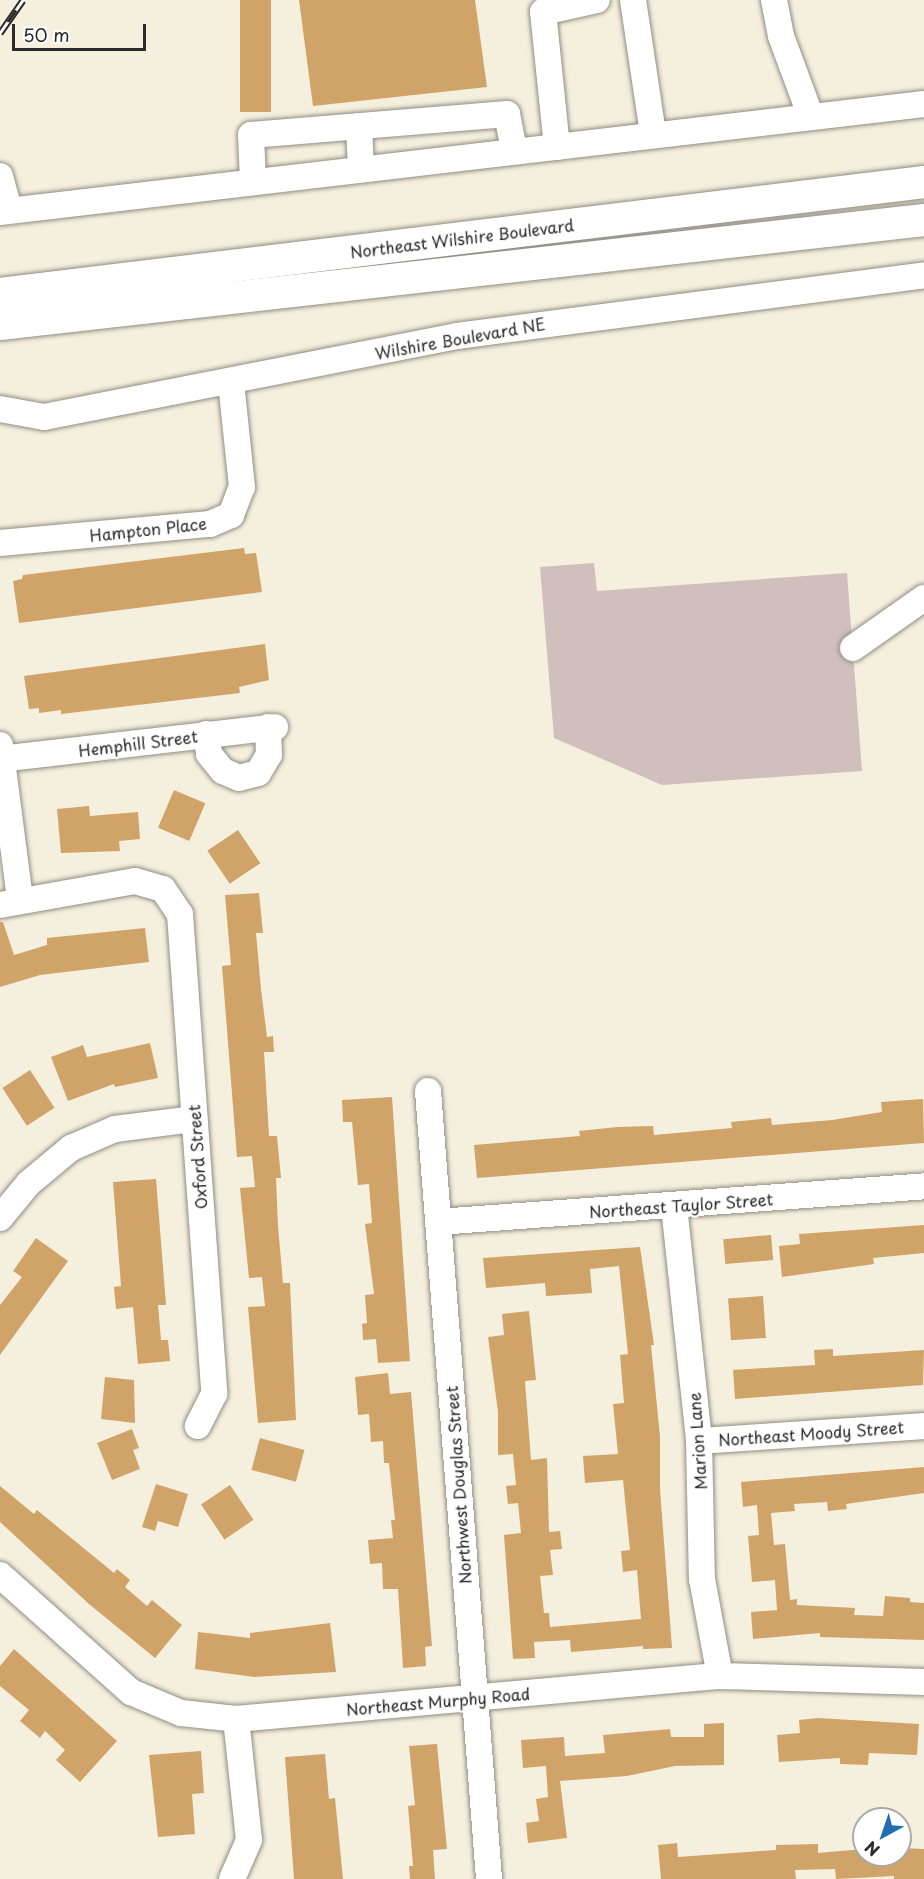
<!DOCTYPE html>
<html>
<head>
<meta charset="utf-8">
<style>
	body { margin:0 }
	#map { position:relative; width:924px; height:1879px; overflow:hidden; background:#f5efdd; font-family:"Playpen Sans",sans-serif }
	div>[style] { position:absolute }
	.industrial>* { inset:0; background:#d1bfbe }
	.building>* { inset:0; background:#d0a469; transform-origin:0 0 }
	.roads { filter:drop-shadow(0 0 2px #908d84) drop-shadow(0 0 2px #908d84) }
	.minor>* { height:26px; margin:-13px; padding:0 13px; transform-origin:13px; border-radius:13px; background:#fff }
	.major>* { height:32px; margin:-16px; padding:0 16px; transform-origin:16px; border-radius:16px; background:#fff }
	.rail>* { height:7px; margin-top:-3.5px; transform-origin:0; background:repeating-linear-gradient(90deg,#fff 0 14px,#2b2b2b 0 28px); box-sizing:border-box; border-block:2px solid #2b2b2b }
	span { translate:-50% -50%; white-space:nowrap; text-align:center; line-height:1.15; -webkit-text-stroke:4.5px #fff; paint-order:stroke }
	.street-label { font-size:16px; color:#2b2b2b }
	.north { position:absolute; left:852px; top:1807px; width:60px; height:60px; box-sizing:border-box; background:#fff; border:2px solid #aaa; border-radius:50%; rotate:220deg; font-size:16px; font-weight:700; line-height:24px; text-align:center; color:#2b2b2b }
	.north::after { content:''; display:block; margin:auto; width:21px; height:27px; background:#1f6fb2; clip-path:polygon(50% 0,100% 100%,50% 72%,0 100%) }
	.scale { position:absolute; left:12px; top:24px; width:134px; height:27px; box-sizing:border-box; border:3px solid #2b2b2b; border-top:0; padding-left:8px; font-size:18px; line-height:21px; white-space:nowrap; color:#2b2b2b; -webkit-text-stroke:4px #fff; paint-order:stroke }
</style>
</head>
<body>
<div id="map">
	<div class="industrial">
		<div style="clip-path:polygon(594px 563px,597px 591px,847px 573px,862px 771px,662px 785px,554px 738px,540px 567px)"></div>
	</div>
	<div class="building">
		<div style="left:240px;top:0;width:31px;height:112px"></div>
		<div style="clip-path:polygon(299px 0,475px 0,487px 87px,313px 106px)"></div>
		<div style="clip-path:polygon(244px 548px,245px 554px,256px 553px,262px 592px,19px 623px,13px 581px,22px 579px,23px 575px)"></div>
		<div style="clip-path:polygon(265px 644px,269px 680px,239px 687px,240px 693px,61px 714px,61px 710px,39px 713px,39px 708px,29px 709px,24px 676px)"></div>
		<div style="left:174px;top:790px;width:34px;height:41px;rotate:23deg"></div>
		<div style="clip-path:polygon(89px 806px,90px 816px,138px 812px,140px 839px,119px 841px,120px 851px,61px 853px,57px 809px)"></div>
		<div style="left:238px;top:830px;width:40px;height:37px;rotate:56deg"></div>
		<div style="clip-path:polygon(259px 893px,263px 933px,256px 933px,261px 989px,267px 1037px,273px 1036px,274px 1052px,264px 1052px,269px 1136px,277px 1136px,281px 1178px,276px 1178px,278px 1226px,283px 1283px,290px 1283px,296px 1420px,258px 1423px,248px 1307px,265px 1306px,262px 1277px,249px 1278px,240px 1188px,255px 1187px,252px 1156px,237px 1157px,222px 966px,231px 965px,225px 895px)"></div>
		<div style="clip-path:polygon(0 922px,3px 922px,14px 955px,47px 945px,47px 938px,145px 928px,149px 962px,40px 975px,0 987px)"></div>
		<div style="clip-path:polygon(150px 1043px,158px 1078px,115px 1087px,114px 1084px,68px 1101px,51px 1057px,83px 1045px,87px 1057px)"></div>
		<div style="left:30px;top:1070px;width:45px;height:33px;rotate:57deg"></div>
		<div style="clip-path:polygon(392px 1097px,410px 1361px,378px 1363px,376px 1339px,363px 1340px,362px 1324px,367px 1323px,365px 1295px,374px 1294px,365px 1224px,372px 1223px,369px 1184px,358px 1185px,352px 1122px,343px 1122px,342px 1100px)"></div>
		<div style="clip-path:polygon(923px 1099px,924px 1143px,477px 1178px,474px 1145px,580px 1136px,579px 1131px,617px 1127px,653px 1126px,654px 1135px,732px 1128px,731px 1122px,771px 1118px,772px 1125px,832px 1120px,882px 1112px,881px 1102px)"></div>
		<div style="clip-path:polygon(156px 1179px,166px 1305px,158px 1305px,161px 1340px,168px 1340px,170px 1361px,138px 1364px,133px 1307px,116px 1309px,114px 1287px,121px 1286px,113px 1182px)"></div>
		<div style="clip-path:polygon(924px 1225px,924px 1253px,873px 1258px,874px 1264px,782px 1277px,779px 1246px,800px 1244px,799px 1234px)"></div>
		<div style="left:771px;top:1235px;width:25px;height:48px;rotate:85deg"></div>
		<div style="clip-path:polygon(36px 1238px,68px 1261px,0 1355px,0 1305px,22px 1277px,13px 1271px)"></div>
		<div style="clip-path:polygon(640px 1247px,654px 1345px,651px 1345px,660px 1437px,660px 1489px,672px 1648px,643px 1649px,643px 1646px,571px 1652px,570px 1640px,534px 1642px,535px 1658px,513px 1659px,504px 1535px,521px 1533px,518px 1503px,508px 1504px,506px 1486px,516px 1485px,513px 1454px,498px 1455px,498px 1412px,488px 1337px,504px 1335px,502px 1314px,529px 1311px,536px 1380px,525px 1381px,531px 1460px,547px 1458px,549px 1532px,560px 1531px,562px 1549px,550px 1550px,553px 1575px,540px 1576px,544px 1613px,549px 1613px,550px 1627px,641px 1619px,637px 1570px,623px 1572px,621px 1551px,630px 1550px,623px 1480px,585px 1483px,583px 1456px,618px 1454px,613px 1404px,624px 1403px,620px 1355px,628px 1354px,619px 1266px,590px 1269px,592px 1293px,546px 1296px,545px 1283px,486px 1288px,483px 1258px)"></div>
		<div style="left:763px;top:1296px;width:42px;height:35px;rotate:86deg"></div>
		<div style="clip-path:polygon(833px 1349px,833px 1356px,924px 1350px,923px 1385px,735px 1399px,733px 1370px,815px 1365px,814px 1350px)"></div>
		<div style="clip-path:polygon(388px 1373px,390px 1394px,411px 1392px,432px 1646px,425px 1647px,426px 1666px,403px 1668px,398px 1589px,383px 1589px,382px 1563px,370px 1564px,368px 1540px,393px 1538px,391px 1520px,395px 1520px,389px 1463px,384px 1463px,383px 1441px,371px 1442px,369px 1414px,358px 1415px,355px 1377px)"></div>
		<div style="clip-path:polygon(105px 1377px,134px 1380px,135px 1423px,101px 1419px)"></div>
		<div style="clip-path:polygon(132px 1429px,139px 1448px,133px 1450px,140px 1469px,112px 1480px,97px 1443px)"></div>
		<div style="left:260px;top:1438px;width:46px;height:33px;rotate:15deg"></div>
		<div style="clip-path:polygon(924px 1467px,924px 1493px,846px 1504px,847px 1509px,828px 1511px,827px 1502px,794px 1504px,795px 1511px,771px 1513px,774px 1545px,785px 1544px,790px 1600px,797px 1599px,797px 1605px,855px 1608px,854px 1615px,883px 1616px,885px 1596px,910px 1598px,910px 1602px,924px 1603px,924px 1640px,820px 1637px,820px 1633px,753px 1639px,751px 1612px,777px 1610px,775px 1580px,752px 1582px,748px 1536px,759px 1535px,757px 1505px,743px 1507px,741px 1482px)"></div>
		<div style="clip-path:polygon(156px 1484px,188px 1494px,178px 1527px,158px 1521px,155px 1531px,142px 1527px)"></div>
		<div style="left:230px;top:1485px;width:42px;height:35px;rotate:56deg"></div>
		<div style="clip-path:polygon(0 1486px,34px 1514px,37px 1510px,114px 1573px,117px 1569px,130px 1580px,125px 1587px,147px 1606px,152px 1600px,182px 1625px,155px 1658px,89px 1604px,0 1522px)"></div>
		<div style="clip-path:polygon(330px 1623px,336px 1672px,254px 1677px,195px 1669px,198px 1632px,250px 1638px,250px 1633px)"></div>
		<div style="clip-path:polygon(14px 1649px,117px 1741px,80px 1782px,56px 1760px,65px 1750px,45px 1731px,40px 1738px,20px 1721px,29px 1710px,0 1686px,0 1666px)"></div>
		<div style="clip-path:polygon(818px 1718px,919px 1724px,917px 1755px,869px 1753px,868px 1765px,840px 1764px,840px 1758px,779px 1762px,777px 1735px,800px 1733px,799px 1720px)"></div>
		<div style="clip-path:polygon(724px 1723px,724px 1765px,675px 1766px,627px 1776px,560px 1781px,567px 1838px,528px 1843px,526px 1823px,539px 1821px,536px 1799px,548px 1797px,546px 1766px,523px 1768px,521px 1740px,564px 1737px,565px 1756px,605px 1753px,603px 1735px,670px 1729px,671px 1737px,704px 1737px,704px 1724px)"></div>
		<div style="clip-path:polygon(437px 1744px,447px 1849px,433px 1850px,435px 1879px,410px 1879px,409px 1866px,413px 1866px,408px 1806px,415px 1805px,409px 1746px)"></div>
		<div style="clip-path:polygon(201px 1751px,204px 1793px,192px 1794px,195px 1834px,158px 1837px,149px 1755px)"></div>
		<div style="clip-path:polygon(325px 1754px,329px 1799px,335px 1798px,343px 1879px,294px 1879px,285px 1757px)"></div>
		<div style="clip-path:polygon(677px 1843px,678px 1857px,776px 1850px,776px 1845px,818px 1844px,818px 1853px,864px 1849px,864px 1855px,900px 1855px,900px 1848px,924px 1849px,924px 1879px,894px 1879px,894px 1876px,836px 1879px,835px 1869px,795px 1870px,796px 1879px,661px 1879px,658px 1845px)"></div>
	</div>
	<div class="roads">
		<div class="minor">
			<div style="left:633px;top:0;width:135px;rotate:81.5deg"></div>
			<div style="left:774px;top:0;width:37px;rotate:79deg"></div>
			<div style="left:781px;top:36px;width:86px;rotate:69.7deg"></div>
			<div style="left:359px;top:126px;width:43px;rotate:87.3deg"></div>
			<div style="left:557px;top:147px;width:136px;rotate:-95.9deg"></div>
			<div style="left:543px;top:12px;width:55px;rotate:-12.5deg"></div>
			<div style="left:0;top:176px;width:34px;rotate:75deg"></div>
			<div style="left:253px;top:181px;width:46px;rotate:-92.5deg"></div>
			<div style="left:251px;top:135px;width:257px;rotate:-4.7deg"></div>
			<div style="left:507px;top:114px;width:38px;rotate:79deg"></div>
			<div style="left:0;top:212px;width:930px;rotate:-6.67deg"></div>
			<div style="left:0;top:409px;width:45px;rotate:10.3deg"></div>
			<div style="left:44px;top:417px;width:421px;rotate:-11.1deg"></div>
			<div style="left:457px;top:336px;width:471px;rotate:-7.4deg"></div>
			<div style="left:0;top:543px;width:211px;rotate:-5.2deg"></div>
			<div style="left:210px;top:524px;width:23px;rotate:-23deg"></div>
			<div style="left:231px;top:515px;width:30px;rotate:-69deg"></div>
			<div style="left:242px;top:487px;width:105px;rotate:-96deg"></div>
			<div style="left:853px;top:648px;width:87px;rotate:-35.2deg"></div>
			<div style="left:206px;top:734px;width:20px;rotate:81deg"></div>
			<div style="left:209px;top:754px;width:22px;rotate:51deg"></div>
			<div style="left:223px;top:771px;width:17px;rotate:24deg"></div>
			<div style="left:239px;top:778px;width:20px;rotate:-15deg"></div>
			<div style="left:258px;top:773px;width:21px;rotate:-59deg"></div>
			<div style="left:269px;top:755px;width:28px;rotate:-92deg"></div>
			<div style="left:0;top:745px;width:155px;rotate:82.6deg"></div>
			<div style="left:0;top:759px;width:277px;rotate:-6.6deg"></div>
			<div style="left:0;top:905px;width:137px;rotate:-10.1deg"></div>
			<div style="left:135px;top:881px;width:29px;rotate:16deg"></div>
			<div style="left:163px;top:889px;width:30px;rotate:56deg"></div>
			<div style="left:180px;top:914px;width:481px;rotate:85.9deg"></div>
			<div style="left:214px;top:1394px;width:36px;rotate:117deg"></div>
			<div style="left:428px;top:1091px;width:790px;rotate:85.57deg"></div>
			<div style="left:674px;top:1206px;width:236px;rotate:83.9deg"></div>
			<div style="left:699px;top:1441px;width:138px;rotate:88.8deg"></div>
			<div style="left:702px;top:1579px;width:99px;rotate:79.5deg"></div>
			<div style="left:0;top:1218px;width:45px;rotate:-50.4deg"></div>
			<div style="left:29px;top:1183px;width:55px;rotate:-39.8deg"></div>
			<div style="left:71px;top:1148px;width:48px;rotate:-23.4deg"></div>
			<div style="left:115px;top:1129px;width:80px;rotate:-7.2deg"></div>
			<div style="left:438px;top:1222px;width:487px;rotate:-4.2deg"></div>
			<div style="left:699px;top:1441px;width:225px;rotate:-3.8deg"></div>
			<div style="left:0;top:1575px;width:176px;rotate:41.8deg"></div>
			<div style="left:131px;top:1692px;width:54px;rotate:22.8deg"></div>
			<div style="left:181px;top:1713px;width:55px;rotate:6.2deg"></div>
			<div style="left:236px;top:1719px;width:486px;rotate:-5.1deg"></div>
			<div style="left:720px;top:1676px;width:204px;rotate:1.7deg"></div>
			<div style="left:232px;top:1879px;width:43px;rotate:-66.4deg"></div>
			<div style="left:249px;top:1840px;width:122px;rotate:-96.1deg"></div>
		</div>
		<div class="major">
			<div style="left:0;top:294px;width:931px;rotate:-6.91deg"></div>
			<div style="left:0;top:324px;width:930px;rotate:-6.42deg"></div>
		</div>
	</div>
	<div class="rail">
		<div style="left:0;top:33px;width:40px;rotate:-55.1deg"></div>
	</div>
	<div class="street-label">
		<span style="left:462px;top:238px;rotate:-7deg">Northeast Wilshire Boulevard</span>
		<span style="left:460px;top:338px;rotate:-10deg">Wilshire Boulevard NE</span>
		<span style="left:148px;top:529px;rotate:-6deg">Hampton Place</span>
		<span style="left:138px;top:743px;rotate:-7deg">Hemphill Street</span>
		<span style="left:197px;top:1157px;rotate:-94deg">Oxford Street</span>
		<span style="left:681px;top:1205px;rotate:-4deg">Northeast Taylor Street</span>
		<span style="left:811px;top:1433px;rotate:-4deg">Northeast Moody Street</span>
		<span style="left:697px;top:1441px;rotate:-94deg">Marion Lane</span>
		<span style="left:458px;top:1485px;rotate:-94deg">Northwest Douglas Street</span>
		<span style="left:438px;top:1701px;rotate:-5deg">Northeast Murphy Road</span>
	</div>
	<div class="north">N</div>
	<div class="scale">50 m</div>
</div>
</body>
</html>
